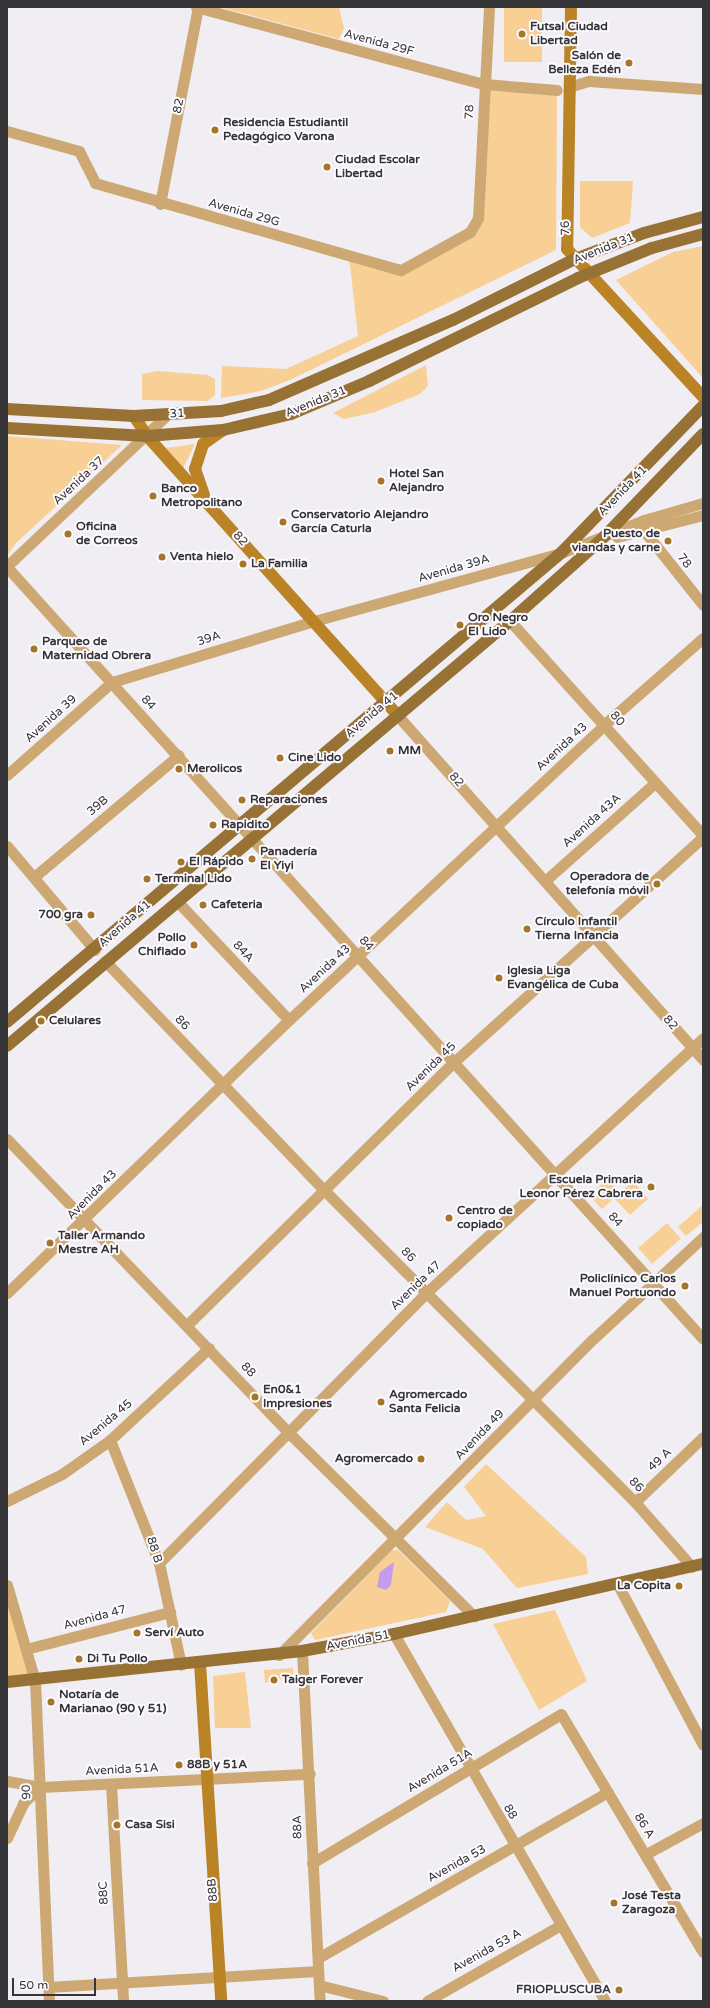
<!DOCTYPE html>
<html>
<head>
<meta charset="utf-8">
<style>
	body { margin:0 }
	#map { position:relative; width:710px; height:2008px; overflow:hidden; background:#f0edf3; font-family:"Varela Round",sans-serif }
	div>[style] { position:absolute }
	.green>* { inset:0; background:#f8cf95; transform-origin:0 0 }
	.water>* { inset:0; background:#c39cee }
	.street>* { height:11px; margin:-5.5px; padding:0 5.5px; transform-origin:5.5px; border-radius:5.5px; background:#cda873 }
	.secondary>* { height:12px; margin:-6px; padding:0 6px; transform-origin:6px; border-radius:6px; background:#ba8326 }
	.primary>* { height:12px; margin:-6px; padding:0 6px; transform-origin:6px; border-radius:6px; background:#987134 }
	.dots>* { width:11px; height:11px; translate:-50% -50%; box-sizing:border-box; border:2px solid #fdfbff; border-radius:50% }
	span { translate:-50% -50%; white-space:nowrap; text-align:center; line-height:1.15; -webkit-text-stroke:4px #fdfbff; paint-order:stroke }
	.poi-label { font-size:12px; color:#353436; font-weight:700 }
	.left { translate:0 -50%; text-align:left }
	.right { translate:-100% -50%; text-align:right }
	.street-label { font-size:12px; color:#353436 }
	.frame { position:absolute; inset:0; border:8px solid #353436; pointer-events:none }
	.scale { position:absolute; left:12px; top:1978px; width:84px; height:18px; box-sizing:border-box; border:2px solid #353436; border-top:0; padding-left:5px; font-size:12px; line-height:14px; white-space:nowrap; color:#353436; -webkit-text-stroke:3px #fdfbff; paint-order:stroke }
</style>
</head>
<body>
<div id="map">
	<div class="green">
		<div style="clip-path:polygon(219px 7px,339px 7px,344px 28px,339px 39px)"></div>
		<div style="left:504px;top:7px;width:38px;height:55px"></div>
		<div style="clip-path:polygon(484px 84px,557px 90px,556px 250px,290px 380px,261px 391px,221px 398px,222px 366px,286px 369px,358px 336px,349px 256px,401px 270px,470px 232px,478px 217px)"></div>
		<div style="clip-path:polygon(580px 181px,633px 181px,630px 223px,592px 238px,580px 227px)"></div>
		<div style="clip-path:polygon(703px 246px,703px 378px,616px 280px,673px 252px)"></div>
		<div style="clip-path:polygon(426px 365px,428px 386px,420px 394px,375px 412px,344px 419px,333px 413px)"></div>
		<div style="clip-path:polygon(157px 371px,208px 375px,215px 379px,215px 395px,208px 401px,142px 400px,142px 374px)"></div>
		<div style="clip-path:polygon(7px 436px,122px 445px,15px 544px,7px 556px)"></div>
		<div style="clip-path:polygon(195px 444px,183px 468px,166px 448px)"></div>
		<div style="clip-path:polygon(608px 1179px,620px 1193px,633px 1181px,648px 1199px,630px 1215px,614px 1198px,602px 1209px,589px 1195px)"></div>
		<div style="clip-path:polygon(703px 1205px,703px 1222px,686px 1236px,678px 1227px)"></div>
		<div style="left:667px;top:1223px;width:21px;height:38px;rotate:49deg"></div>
		<div style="clip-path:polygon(486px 1464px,586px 1557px,588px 1574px,517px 1588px,483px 1549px,425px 1527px,447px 1502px,466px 1520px,486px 1516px,464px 1487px)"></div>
		<div style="clip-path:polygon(392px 1550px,398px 1550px,450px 1601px,446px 1612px,315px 1640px,311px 1633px)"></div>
		<div style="clip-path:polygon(7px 1585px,35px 1681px,7px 1682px)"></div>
		<div style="clip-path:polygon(555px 1610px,587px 1681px,539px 1710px,493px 1624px)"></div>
		<div style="clip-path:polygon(293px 1668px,293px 1676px,265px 1683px,264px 1670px)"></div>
		<div style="clip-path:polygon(245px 1672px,251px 1728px,215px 1728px,213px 1676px)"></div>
	</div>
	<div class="water">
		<div style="clip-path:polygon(394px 1562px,391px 1585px,386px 1590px,377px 1587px,380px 1572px)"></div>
	</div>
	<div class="street">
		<div style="left:196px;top:7px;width:298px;rotate:15deg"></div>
		<div style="left:484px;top:84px;width:73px;rotate:4.7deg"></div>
		<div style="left:569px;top:87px;width:21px;rotate:-17deg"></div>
		<div style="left:589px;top:81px;width:114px;rotate:4deg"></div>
		<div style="left:7px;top:131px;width:75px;rotate:15.5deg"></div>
		<div style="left:79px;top:151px;width:36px;rotate:63deg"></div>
		<div style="left:95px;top:183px;width:318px;rotate:15.9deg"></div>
		<div style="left:401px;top:270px;width:79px;rotate:-28.8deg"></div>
		<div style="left:470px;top:232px;width:16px;rotate:-60deg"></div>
		<div style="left:478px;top:218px;width:211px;rotate:-87deg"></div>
		<div style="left:160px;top:204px;width:201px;rotate:-79.1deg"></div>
		<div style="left:645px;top:532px;width:93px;rotate:51.5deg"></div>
		<div style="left:617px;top:537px;width:89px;rotate:-14.3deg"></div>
		<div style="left:7px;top:566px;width:221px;rotate:-43.4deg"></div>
		<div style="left:7px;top:567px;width:1039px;rotate:47.96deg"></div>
		<div style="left:510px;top:621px;width:288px;rotate:48deg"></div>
		<div style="left:398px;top:716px;width:460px;rotate:48.4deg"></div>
		<div style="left:7px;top:775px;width:140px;rotate:-41.5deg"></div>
		<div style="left:112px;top:682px;width:211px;rotate:-16.8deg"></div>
		<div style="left:314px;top:621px;width:256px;rotate:-15.4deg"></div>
		<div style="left:561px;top:553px;width:89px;rotate:-21.7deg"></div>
		<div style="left:644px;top:520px;width:61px;rotate:-16.1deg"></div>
		<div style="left:7px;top:846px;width:136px;rotate:49.8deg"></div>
		<div style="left:34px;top:877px;width:189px;rotate:-40.1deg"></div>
		<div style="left:546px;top:880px;width:146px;rotate:-41.7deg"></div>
		<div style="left:178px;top:902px;width:162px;rotate:46.8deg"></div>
		<div style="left:105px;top:961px;width:317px;rotate:46.3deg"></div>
		<div style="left:324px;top:1190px;width:441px;rotate:45.1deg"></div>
		<div style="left:635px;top:1502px;width:86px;rotate:48.8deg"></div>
		<div style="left:7px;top:1139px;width:406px;rotate:46.2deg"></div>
		<div style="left:288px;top:1432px;width:262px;rotate:44.7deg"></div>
		<div style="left:7px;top:1293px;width:392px;rotate:-44.1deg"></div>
		<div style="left:289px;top:1020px;width:433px;rotate:-43.1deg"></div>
		<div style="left:605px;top:724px;width:130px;rotate:-41.3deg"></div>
		<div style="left:187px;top:1325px;width:376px;rotate:-44.6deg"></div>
		<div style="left:455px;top:1061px;width:334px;rotate:-42.1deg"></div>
		<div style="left:110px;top:1440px;width:132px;rotate:68.3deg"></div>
		<div style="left:159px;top:1563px;width:104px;rotate:77.8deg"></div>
		<div style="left:7px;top:1501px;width:61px;rotate:-26.1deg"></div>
		<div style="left:62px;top:1474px;width:59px;rotate:-35.3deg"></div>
		<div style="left:110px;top:1440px;width:135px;rotate:-42.9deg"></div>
		<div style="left:635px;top:1502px;width:94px;rotate:-43.7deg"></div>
		<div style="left:159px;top:1563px;width:381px;rotate:-45.3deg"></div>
		<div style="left:427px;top:1292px;width:375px;rotate:-42.6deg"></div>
		<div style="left:7px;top:1585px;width:100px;rotate:73.7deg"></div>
		<div style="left:35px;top:1681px;width:320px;rotate:87.5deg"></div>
		<div style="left:618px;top:1585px;width:181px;rotate:62deg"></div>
		<div style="left:394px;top:1634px;width:423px;rotate:60.1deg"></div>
		<div style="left:26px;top:1649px;width:149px;rotate:-14.4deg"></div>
		<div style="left:302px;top:1651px;width:350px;rotate:87.1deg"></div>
		<div style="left:279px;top:1655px;width:445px;rotate:-45.2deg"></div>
		<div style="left:593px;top:1339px;width:150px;rotate:-42.8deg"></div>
		<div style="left:7px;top:1781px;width:34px;rotate:10deg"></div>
		<div style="left:40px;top:1787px;width:270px;rotate:-2.8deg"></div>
		<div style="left:111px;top:1784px;width:217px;rotate:86.8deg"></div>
		<div style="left:7px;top:1838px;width:38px;rotate:-65deg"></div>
		<div style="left:23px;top:1803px;width:23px;rotate:-43deg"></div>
		<div style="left:646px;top:1854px;width:65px;rotate:-28.5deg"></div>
		<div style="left:312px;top:1863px;width:290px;rotate:-30.9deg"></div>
		<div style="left:561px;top:1714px;width:277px;rotate:59.2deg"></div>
		<div style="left:318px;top:1958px;width:334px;rotate:-29.8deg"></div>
		<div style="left:319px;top:1985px;width:66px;rotate:14deg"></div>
		<div style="left:48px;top:1987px;width:270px;rotate:-3.4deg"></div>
		<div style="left:427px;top:2001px;width:154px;rotate:-29.6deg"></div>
	</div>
	<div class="secondary">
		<div style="left:571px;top:7px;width:242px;rotate:90.9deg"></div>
		<div style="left:567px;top:249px;width:201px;rotate:47.4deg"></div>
		<div style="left:134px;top:416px;width:24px;rotate:57deg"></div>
		<div style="left:147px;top:436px;width:376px;rotate:48.1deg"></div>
		<div style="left:204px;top:495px;width:28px;rotate:-109deg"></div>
		<div style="left:195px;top:469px;width:26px;rotate:-72deg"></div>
		<div style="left:203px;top:444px;width:24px;rotate:-35deg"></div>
		<div style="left:200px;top:1663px;width:339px;rotate:86.4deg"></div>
	</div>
	<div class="primary">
		<div style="left:7px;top:409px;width:127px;rotate:3.2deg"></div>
		<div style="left:134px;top:416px;width:87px;rotate:-3.3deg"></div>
		<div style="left:221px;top:411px;width:49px;rotate:-12.9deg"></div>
		<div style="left:269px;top:400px;width:201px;rotate:-23.5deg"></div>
		<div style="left:453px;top:320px;width:136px;rotate:-26.6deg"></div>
		<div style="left:575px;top:259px;width:74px;rotate:-20.6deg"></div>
		<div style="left:644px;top:233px;width:61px;rotate:-15.2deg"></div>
		<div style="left:7px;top:428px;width:140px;rotate:3.3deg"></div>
		<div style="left:147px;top:436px;width:76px;rotate:-4.5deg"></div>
		<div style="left:223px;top:430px;width:70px;rotate:-13.2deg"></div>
		<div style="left:291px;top:414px;width:85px;rotate:-22.9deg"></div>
		<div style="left:369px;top:381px;width:233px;rotate:-26.2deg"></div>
		<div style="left:578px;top:278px;width:80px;rotate:-22.1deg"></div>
		<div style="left:652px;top:248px;width:53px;rotate:-15.4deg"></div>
		<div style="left:7px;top:1022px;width:726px;rotate:-40.25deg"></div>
		<div style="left:561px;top:553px;width:204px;rotate:-46deg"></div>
		<div style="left:7px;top:1046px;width:659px;rotate:-40.2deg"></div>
		<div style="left:510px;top:621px;width:122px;rotate:-41.7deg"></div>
		<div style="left:601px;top:540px;width:147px;rotate:-46.1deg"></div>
		<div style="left:7px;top:1682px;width:297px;rotate:-6deg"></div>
		<div style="left:302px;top:1651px;width:94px;rotate:-10.5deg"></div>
		<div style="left:394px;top:1634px;width:317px;rotate:-12.8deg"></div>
	</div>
	<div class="dots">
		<div style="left:522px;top:34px;background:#a47629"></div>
		<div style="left:629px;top:63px;background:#a47629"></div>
		<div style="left:215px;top:130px;background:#a47629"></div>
		<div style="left:327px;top:167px;background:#a47629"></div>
		<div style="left:381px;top:481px;background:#a47629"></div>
		<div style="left:153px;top:496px;background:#a47629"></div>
		<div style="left:283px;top:522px;background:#a47629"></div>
		<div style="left:68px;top:534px;background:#a47629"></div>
		<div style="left:668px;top:541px;background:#a47629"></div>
		<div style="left:162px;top:557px;background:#a47629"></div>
		<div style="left:243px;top:564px;background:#a47629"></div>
		<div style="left:460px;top:625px;background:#a47629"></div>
		<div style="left:34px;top:649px;background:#a47629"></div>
		<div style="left:390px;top:751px;background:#a47629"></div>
		<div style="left:280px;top:758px;background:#a47629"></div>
		<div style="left:179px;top:769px;background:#a47629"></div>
		<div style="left:242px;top:800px;background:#a47629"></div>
		<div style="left:213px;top:825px;background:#a47629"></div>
		<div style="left:252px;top:859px;background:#a47629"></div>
		<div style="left:181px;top:862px;background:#a47629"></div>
		<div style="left:147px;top:879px;background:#a47629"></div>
		<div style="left:657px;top:884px;background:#a47629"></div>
		<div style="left:203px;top:905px;background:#a47629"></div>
		<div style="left:91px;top:915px;background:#a47629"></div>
		<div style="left:527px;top:929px;background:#a47629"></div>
		<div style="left:194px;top:945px;background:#a47629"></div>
		<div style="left:499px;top:978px;background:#a47629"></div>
		<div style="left:41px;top:1021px;background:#a47629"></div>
		<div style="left:651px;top:1187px;background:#a47629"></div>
		<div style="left:449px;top:1218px;background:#a47629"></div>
		<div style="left:50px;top:1243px;background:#a47629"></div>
		<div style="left:685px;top:1286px;background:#a47629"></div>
		<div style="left:255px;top:1397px;background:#a47629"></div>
		<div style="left:381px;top:1402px;background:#a47629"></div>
		<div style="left:421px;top:1459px;background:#a47629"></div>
		<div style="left:679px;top:1586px;background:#a47629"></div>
		<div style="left:137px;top:1633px;background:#a47629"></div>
		<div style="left:79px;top:1659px;background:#a47629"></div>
		<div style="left:274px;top:1680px;background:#a47629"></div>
		<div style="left:51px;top:1702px;background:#a47629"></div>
		<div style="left:179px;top:1765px;background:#a47629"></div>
		<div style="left:117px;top:1825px;background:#a47629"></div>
		<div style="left:614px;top:1903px;background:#a47629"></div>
		<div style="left:619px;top:1990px;background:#a47629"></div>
	</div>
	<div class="poi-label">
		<span class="left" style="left:530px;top:34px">Futsal Ciudad<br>Libertad</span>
		<span class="right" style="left:621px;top:63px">Salón de<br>Belleza Edén</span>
		<span class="left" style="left:223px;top:130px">Residencia Estudiantil<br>Pedagógico Varona</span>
		<span class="left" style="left:335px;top:167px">Ciudad Escolar<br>Libertad</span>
		<span class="left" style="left:389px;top:481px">Hotel San<br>Alejandro</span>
		<span class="left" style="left:161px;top:496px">Banco<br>Metropolitano</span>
		<span class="left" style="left:291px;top:522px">Conservatorio Alejandro<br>García Caturla</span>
		<span class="left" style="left:76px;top:534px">Oficina<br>de Correos</span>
		<span class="right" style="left:660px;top:541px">Puesto de<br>viandas y carne</span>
		<span class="left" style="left:170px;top:557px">Venta hielo</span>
		<span class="left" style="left:251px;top:564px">La Familia</span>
		<span class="left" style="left:468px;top:625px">Oro Negro<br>El Lido</span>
		<span class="left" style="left:42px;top:649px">Parqueo de<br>Maternidad Obrera</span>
		<span class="left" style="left:398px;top:751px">MM</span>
		<span class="left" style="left:288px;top:758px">Cine Lido</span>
		<span class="left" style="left:187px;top:769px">Merolicos</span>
		<span class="left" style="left:250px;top:800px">Reparaciones</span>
		<span class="left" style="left:221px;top:825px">Rapidito</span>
		<span class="left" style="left:260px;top:859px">Panadería<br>El Yiyi</span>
		<span class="left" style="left:189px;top:862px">El Rápido</span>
		<span class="right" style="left:649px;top:884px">Operadora de<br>telefonía móvil</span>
		<span class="left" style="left:155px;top:879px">Terminal Lido</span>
		<span class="left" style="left:211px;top:905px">Cafeteria</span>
		<span class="right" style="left:83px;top:915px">700 gra</span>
		<span class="left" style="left:535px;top:929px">Círculo Infantil<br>Tierna Infancia</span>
		<span class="right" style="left:186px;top:945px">Pollo<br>Chiflado</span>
		<span class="left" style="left:507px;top:978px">Iglesia Liga<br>Evangélica de Cuba</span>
		<span class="left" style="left:49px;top:1021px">Celulares</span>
		<span class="right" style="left:643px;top:1187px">Escuela Primaria<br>Leonor Pérez Cabrera</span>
		<span class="left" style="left:457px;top:1218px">Centro de<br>copiado</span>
		<span class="left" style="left:58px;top:1243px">Taller Armando<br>Mestre AH</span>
		<span class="right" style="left:676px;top:1286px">Policlínico Carlos<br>Manuel Portuondo</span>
		<span class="left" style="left:263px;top:1397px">En0&amp;1<br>Impresiones</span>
		<span class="left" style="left:389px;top:1402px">Agromercado<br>Santa Felicia</span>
		<span class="right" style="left:413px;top:1459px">Agromercado</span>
		<span class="right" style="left:671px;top:1586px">La Copita</span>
		<span class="left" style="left:145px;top:1633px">Serví Auto</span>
		<span class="left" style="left:87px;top:1659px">Di Tu Pollo</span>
		<span class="left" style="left:282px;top:1680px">Taiger Forever</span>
		<span class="left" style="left:59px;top:1702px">Notaría de<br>Marianao (90 y 51)</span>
		<span class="left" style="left:187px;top:1765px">88B y 51A</span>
		<span class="left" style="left:125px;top:1825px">Casa Sisi</span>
		<span class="left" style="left:622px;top:1903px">José Testa<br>Zaragoza</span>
		<span class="right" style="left:611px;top:1990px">FRIOPLUSCUBA</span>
	</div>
	<div class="street-label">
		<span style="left:379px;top:43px;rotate:15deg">Avenida 29F</span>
		<span style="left:179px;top:106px;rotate:-79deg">82</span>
		<span style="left:470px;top:112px;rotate:-87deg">78</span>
		<span style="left:244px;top:213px;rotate:16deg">Avenida 29G</span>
		<span style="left:566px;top:228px;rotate:-92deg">76</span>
		<span style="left:604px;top:249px;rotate:-22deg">Avenida 31</span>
		<span style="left:316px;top:402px;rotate:-22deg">Avenida 31</span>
		<span style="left:177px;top:414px;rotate:-3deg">31</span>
		<span style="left:79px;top:481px;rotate:-43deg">Avenida 37</span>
		<span style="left:623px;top:491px;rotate:-46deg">Avenida 41</span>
		<span style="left:240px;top:539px;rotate:48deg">82</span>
		<span style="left:684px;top:561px;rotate:52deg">78</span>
		<span style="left:454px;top:569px;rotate:-16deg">Avenida 39A</span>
		<span style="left:209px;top:639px;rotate:-17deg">39A</span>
		<span style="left:148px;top:703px;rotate:48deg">84</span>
		<span style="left:372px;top:715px;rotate:-40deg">Avenida 41</span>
		<span style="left:51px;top:719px;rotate:-42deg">Avenida 39</span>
		<span style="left:617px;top:719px;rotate:49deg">80</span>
		<span style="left:562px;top:747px;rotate:-43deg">Avenida 43</span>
		<span style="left:456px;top:780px;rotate:48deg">82</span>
		<span style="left:98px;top:806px;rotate:-40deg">39B</span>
		<span style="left:592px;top:821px;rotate:-42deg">Avenida 43A</span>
		<span style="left:125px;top:924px;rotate:-41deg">Avenida 41</span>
		<span style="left:366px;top:944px;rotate:48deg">84</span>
		<span style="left:243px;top:952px;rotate:47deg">84A</span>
		<span style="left:325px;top:969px;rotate:-43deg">Avenida 43</span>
		<span style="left:182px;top:1023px;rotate:46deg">86</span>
		<span style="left:670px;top:1023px;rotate:49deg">82</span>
		<span style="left:431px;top:1067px;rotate:-44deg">Avenida 45</span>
		<span style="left:92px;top:1195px;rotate:-45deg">Avenida 43</span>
		<span style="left:615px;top:1220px;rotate:48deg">84</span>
		<span style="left:408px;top:1255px;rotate:45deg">86</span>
		<span style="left:416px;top:1286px;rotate:-44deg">Avenida 47</span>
		<span style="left:248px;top:1370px;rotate:46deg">88</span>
		<span style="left:106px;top:1423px;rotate:-40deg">Avenida 45</span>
		<span style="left:480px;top:1435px;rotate:-46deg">Avenida 49</span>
		<span style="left:660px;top:1460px;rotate:-43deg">49 A</span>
		<span style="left:636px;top:1485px;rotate:46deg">86</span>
		<span style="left:154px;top:1550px;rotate:72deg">88 B</span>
		<span style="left:95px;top:1618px;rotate:-15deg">Avenida 47</span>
		<span style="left:358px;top:1641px;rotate:-11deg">Avenida 51</span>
		<span style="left:122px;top:1770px;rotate:-3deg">Avenida 51A</span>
		<span style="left:440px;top:1771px;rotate:-31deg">Avenida 51A</span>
		<span style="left:27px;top:1792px;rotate:-92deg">90</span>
		<span style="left:510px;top:1812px;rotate:60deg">88</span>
		<span style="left:644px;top:1826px;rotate:59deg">86 A</span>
		<span style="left:298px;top:1827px;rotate:-91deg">88A</span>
		<span style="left:457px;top:1864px;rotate:-29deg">Avenida 53</span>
		<span style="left:213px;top:1890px;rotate:-94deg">88B</span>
		<span style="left:104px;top:1893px;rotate:-93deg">88C</span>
		<span style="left:487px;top:1951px;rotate:-29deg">Avenida 53 A</span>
	</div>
	<div class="frame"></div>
	<div class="scale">50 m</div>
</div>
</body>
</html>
